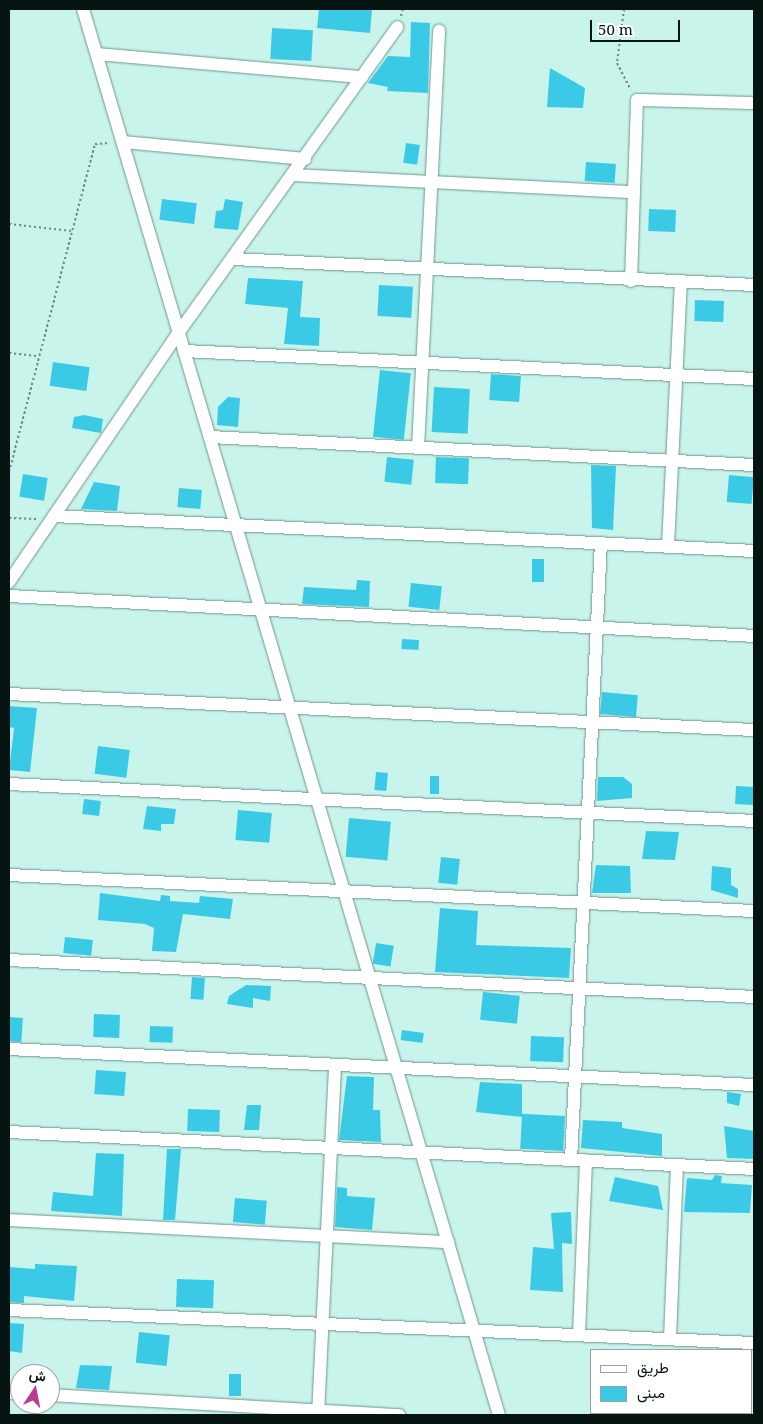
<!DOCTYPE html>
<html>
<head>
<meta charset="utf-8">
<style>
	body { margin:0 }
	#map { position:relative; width:763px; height:1424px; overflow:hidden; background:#c9f4eb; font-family:"Noto Serif",Vazirmatn,serif }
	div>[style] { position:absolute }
	.building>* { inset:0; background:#3bcae5; transform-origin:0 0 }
	.path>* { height:2px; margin-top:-1px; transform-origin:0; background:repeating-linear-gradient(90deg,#6d8a84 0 2.5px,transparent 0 5px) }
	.roads { filter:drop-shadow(0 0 1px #6e968e) drop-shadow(0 0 1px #6e968e) }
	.minor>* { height:12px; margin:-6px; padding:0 6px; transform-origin:6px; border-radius:6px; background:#fff }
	span { translate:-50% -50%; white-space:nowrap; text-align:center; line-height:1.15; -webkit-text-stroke:5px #fff; paint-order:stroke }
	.frame { position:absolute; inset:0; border:10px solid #061512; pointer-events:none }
	.legend { position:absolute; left:590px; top:1349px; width:162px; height:65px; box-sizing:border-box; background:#fff; border:1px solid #9ba1a0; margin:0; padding:6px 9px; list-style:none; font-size:15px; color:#061512 }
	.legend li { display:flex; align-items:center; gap:10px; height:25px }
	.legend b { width:25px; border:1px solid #9ba1a0 }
	.north { position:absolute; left:10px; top:1364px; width:50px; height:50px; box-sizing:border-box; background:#fff; border:1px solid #9ba1a0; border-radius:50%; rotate:11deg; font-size:14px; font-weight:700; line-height:20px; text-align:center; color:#061512 }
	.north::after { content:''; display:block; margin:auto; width:18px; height:22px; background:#b93d8f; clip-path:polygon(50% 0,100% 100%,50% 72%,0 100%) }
	.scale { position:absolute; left:590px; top:20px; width:90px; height:22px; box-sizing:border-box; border:2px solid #061512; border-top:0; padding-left:6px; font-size:15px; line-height:18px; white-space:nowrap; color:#061512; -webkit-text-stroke:4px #fff; paint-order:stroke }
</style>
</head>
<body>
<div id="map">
	<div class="building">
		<div style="clip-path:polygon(319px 9px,372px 9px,370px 33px,317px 28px)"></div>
		<div style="clip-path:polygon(411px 22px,430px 23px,428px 93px,387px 91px,388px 87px,368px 83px,388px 56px,410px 57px)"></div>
		<div style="left:272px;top:28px;width:41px;height:31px;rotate:3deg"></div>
		<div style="clip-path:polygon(550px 68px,585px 88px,583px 108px,547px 107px)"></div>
		<div style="left:406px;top:143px;width:14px;height:20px;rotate:8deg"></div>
		<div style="left:586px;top:162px;width:30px;height:19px;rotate:4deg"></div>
		<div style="left:162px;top:199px;width:35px;height:21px;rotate:7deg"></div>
		<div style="clip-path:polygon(225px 199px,243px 202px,238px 230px,214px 228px,216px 211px,223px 210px)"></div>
		<div style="left:649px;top:209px;width:27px;height:22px;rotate:2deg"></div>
		<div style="clip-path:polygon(248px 278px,303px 281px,300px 317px,320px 318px,319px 346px,284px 344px,288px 308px,245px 304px)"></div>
		<div style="left:379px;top:285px;width:34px;height:31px;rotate:3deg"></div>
		<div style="left:695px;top:300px;width:29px;height:21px;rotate:2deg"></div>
		<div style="left:53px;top:362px;width:37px;height:24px;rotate:8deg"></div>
		<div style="left:380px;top:370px;width:31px;height:67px;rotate:6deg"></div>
		<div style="left:491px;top:374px;width:30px;height:26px;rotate:4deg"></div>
		<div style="left:434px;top:387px;width:36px;height:45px;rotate:3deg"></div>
		<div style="clip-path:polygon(228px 397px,240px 398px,238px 427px,217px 425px,218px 407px)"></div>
		<div style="clip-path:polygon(84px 415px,103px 419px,101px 433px,72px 428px,74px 417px)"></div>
		<div style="left:387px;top:457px;width:27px;height:25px;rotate:6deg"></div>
		<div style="left:436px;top:457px;width:33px;height:26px;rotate:2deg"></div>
		<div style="clip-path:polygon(591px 465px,616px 466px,613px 530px,592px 528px)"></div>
		<div style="left:23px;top:474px;width:25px;height:23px;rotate:9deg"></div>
		<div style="left:729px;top:475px;width:25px;height:27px;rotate:5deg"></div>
		<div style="clip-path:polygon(94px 482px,120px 486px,117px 511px,81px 509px)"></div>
		<div style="left:179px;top:488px;width:23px;height:19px;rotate:5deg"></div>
		<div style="left:532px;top:559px;width:12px;height:23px"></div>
		<div style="clip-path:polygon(357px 580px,370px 581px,369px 607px,302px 604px,304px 587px,356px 590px)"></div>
		<div style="left:411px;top:583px;width:31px;height:24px;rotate:6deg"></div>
		<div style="left:402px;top:639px;width:17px;height:10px;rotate:3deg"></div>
		<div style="left:602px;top:692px;width:36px;height:22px;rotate:5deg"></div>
		<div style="clip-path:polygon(9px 706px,37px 708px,30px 772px,9px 770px,14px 728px,9px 727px)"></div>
		<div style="left:98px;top:746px;width:32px;height:28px;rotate:7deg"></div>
		<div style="left:376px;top:772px;width:12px;height:18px;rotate:5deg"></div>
		<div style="left:430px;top:776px;width:9px;height:18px"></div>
		<div style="clip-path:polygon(598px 777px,623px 777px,632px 784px,632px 798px,597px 801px)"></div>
		<div style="left:736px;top:786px;width:18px;height:18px;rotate:3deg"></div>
		<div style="left:84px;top:799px;width:17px;height:15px;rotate:7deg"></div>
		<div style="clip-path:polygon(147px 806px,176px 809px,174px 824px,161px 824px,161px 831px,143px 829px)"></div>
		<div style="left:238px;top:810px;width:34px;height:30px;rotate:5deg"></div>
		<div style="left:349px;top:818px;width:42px;height:39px;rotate:5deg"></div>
		<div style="clip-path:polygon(646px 831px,679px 832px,675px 860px,642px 859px)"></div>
		<div style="left:441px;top:857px;width:19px;height:26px;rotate:6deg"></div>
		<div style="clip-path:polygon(596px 865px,630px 866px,631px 893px,592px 893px)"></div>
		<div style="clip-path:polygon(712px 866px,731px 868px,731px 885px,738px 889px,738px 898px,711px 890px)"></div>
		<div style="clip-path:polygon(100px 893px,160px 901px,161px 895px,170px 896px,170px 901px,199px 903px,200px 896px,233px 899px,230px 919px,183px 914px,176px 952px,152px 951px,154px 928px,145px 924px,98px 920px)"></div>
		<div style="clip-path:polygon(440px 908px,478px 911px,476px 945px,571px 948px,569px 978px,435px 972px)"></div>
		<div style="left:65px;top:937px;width:28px;height:16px;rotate:6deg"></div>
		<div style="left:376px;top:943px;width:18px;height:21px;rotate:9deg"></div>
		<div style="left:192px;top:977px;width:13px;height:22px;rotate:4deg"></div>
		<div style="clip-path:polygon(246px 985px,271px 986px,270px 1001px,253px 998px,253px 1008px,227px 1004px,229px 996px)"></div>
		<div style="left:483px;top:992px;width:37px;height:28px;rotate:6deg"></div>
		<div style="left:94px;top:1014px;width:26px;height:23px;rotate:2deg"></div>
		<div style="left:9px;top:1017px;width:14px;height:24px;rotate:4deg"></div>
		<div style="left:150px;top:1026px;width:23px;height:16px;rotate:2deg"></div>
		<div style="left:402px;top:1030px;width:22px;height:10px;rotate:8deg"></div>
		<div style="left:531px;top:1036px;width:33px;height:25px;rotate:2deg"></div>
		<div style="left:96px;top:1070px;width:30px;height:24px;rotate:4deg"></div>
		<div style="clip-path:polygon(347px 1076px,374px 1077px,373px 1110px,380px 1110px,381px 1142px,339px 1140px)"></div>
		<div style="clip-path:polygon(480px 1082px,522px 1084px,522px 1117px,476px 1112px)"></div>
		<div style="clip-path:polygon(727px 1092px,741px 1094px,739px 1106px,727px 1103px)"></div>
		<div style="clip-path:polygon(247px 1105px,261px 1105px,259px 1130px,244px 1130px)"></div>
		<div style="left:188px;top:1109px;width:32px;height:22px;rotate:2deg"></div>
		<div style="left:565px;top:1116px;width:35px;height:43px;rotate:93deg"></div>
		<div style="clip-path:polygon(583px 1120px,622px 1122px,622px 1128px,662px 1134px,662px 1156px,581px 1148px)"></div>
		<div style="clip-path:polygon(724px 1126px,754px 1131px,754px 1159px,727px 1158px)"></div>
		<div style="clip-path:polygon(167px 1149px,181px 1149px,175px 1220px,163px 1220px)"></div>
		<div style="clip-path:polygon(96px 1153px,124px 1154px,122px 1216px,51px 1211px,53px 1192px,93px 1196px)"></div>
		<div style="clip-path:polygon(715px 1175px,722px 1176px,721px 1183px,752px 1185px,750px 1213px,684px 1212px,687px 1178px,712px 1180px)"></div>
		<div style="clip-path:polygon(615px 1177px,658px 1186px,663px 1210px,609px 1201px)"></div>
		<div style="clip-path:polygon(337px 1187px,347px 1188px,347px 1196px,375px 1198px,372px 1230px,335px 1227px)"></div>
		<div style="left:235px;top:1198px;width:32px;height:24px;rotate:5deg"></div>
		<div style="clip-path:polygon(571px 1212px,572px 1244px,562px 1243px,563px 1292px,530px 1290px,533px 1247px,554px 1249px,551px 1213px)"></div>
		<div style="clip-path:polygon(35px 1264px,77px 1266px,74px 1301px,24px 1296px,24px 1303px,9px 1302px,9px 1267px,35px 1269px)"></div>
		<div style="left:177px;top:1279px;width:37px;height:28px;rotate:2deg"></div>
		<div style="clip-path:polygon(9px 1323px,24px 1324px,22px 1353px,9px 1351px)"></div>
		<div style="left:139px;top:1332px;width:31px;height:31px;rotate:6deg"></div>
		<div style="clip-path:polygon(80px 1365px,112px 1366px,109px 1390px,76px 1388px)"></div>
		<div style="left:229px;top:1374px;width:12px;height:22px"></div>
	</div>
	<div class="path">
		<div style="left:624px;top:9px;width:54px;rotate:97.4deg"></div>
		<div style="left:617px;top:63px;width:30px;rotate:63deg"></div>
		<div style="left:401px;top:16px;width:7px;rotate:-74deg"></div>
		<div style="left:9px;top:224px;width:63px;rotate:6.3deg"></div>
		<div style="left:9px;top:353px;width:30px;rotate:6deg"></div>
		<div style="left:9px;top:472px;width:339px;rotate:-75.3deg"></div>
		<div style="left:95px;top:144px;width:15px;rotate:-4deg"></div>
		<div style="left:9px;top:518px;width:27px;rotate:2deg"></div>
	</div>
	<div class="roads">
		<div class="minor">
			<div style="left:83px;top:9px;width:1466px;rotate:73.52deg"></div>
			<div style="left:97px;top:54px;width:266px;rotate:5deg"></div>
			<div style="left:123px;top:142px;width:183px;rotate:5.3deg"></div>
			<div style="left:294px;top:175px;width:339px;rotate:2.9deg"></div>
			<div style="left:234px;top:259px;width:521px;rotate:2.86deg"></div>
			<div style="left:631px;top:281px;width:181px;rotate:-88.1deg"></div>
			<div style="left:637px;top:100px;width:117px;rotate:1.5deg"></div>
			<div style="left:184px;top:351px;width:571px;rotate:2.81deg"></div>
			<div style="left:210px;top:437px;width:545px;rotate:2.95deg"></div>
			<div style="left:418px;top:448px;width:418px;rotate:-87.1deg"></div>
			<div style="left:54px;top:516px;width:701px;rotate:2.86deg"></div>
			<div style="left:668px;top:546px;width:264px;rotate:-87.2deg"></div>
			<div style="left:9px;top:582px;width:302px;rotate:-55.8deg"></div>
			<div style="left:179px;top:332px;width:375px;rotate:-54.4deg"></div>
			<div style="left:9px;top:596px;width:746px;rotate:3.07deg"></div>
			<div style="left:9px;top:694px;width:746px;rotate:2.77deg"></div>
			<div style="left:9px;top:784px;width:746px;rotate:2.84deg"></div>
			<div style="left:9px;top:875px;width:746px;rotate:2.77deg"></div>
			<div style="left:9px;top:960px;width:746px;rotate:2.84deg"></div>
			<div style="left:9px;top:1049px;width:746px;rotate:2.77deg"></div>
			<div style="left:9px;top:1132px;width:746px;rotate:2.84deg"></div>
			<div style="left:571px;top:1160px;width:618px;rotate:-87.22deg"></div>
			<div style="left:9px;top:1220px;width:440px;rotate:2.9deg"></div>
			<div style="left:9px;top:1310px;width:746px;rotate:2.54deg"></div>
			<div style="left:579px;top:1335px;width:175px;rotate:-87.7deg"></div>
			<div style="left:670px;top:1339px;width:174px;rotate:-87.7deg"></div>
			<div style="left:9px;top:1393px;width:11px"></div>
			<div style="left:50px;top:1395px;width:350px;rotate:3.3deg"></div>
			<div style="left:318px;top:1415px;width:350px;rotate:-87.2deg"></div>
			<div style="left:654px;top:1415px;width:2px;rotate:-90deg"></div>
		</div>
	</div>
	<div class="frame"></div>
	<ul class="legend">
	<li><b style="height:6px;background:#fff"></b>طريق</li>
	<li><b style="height:14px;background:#3bcae5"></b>مبنى</li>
	</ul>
	<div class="north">ش</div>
	<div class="scale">50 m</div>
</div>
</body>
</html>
